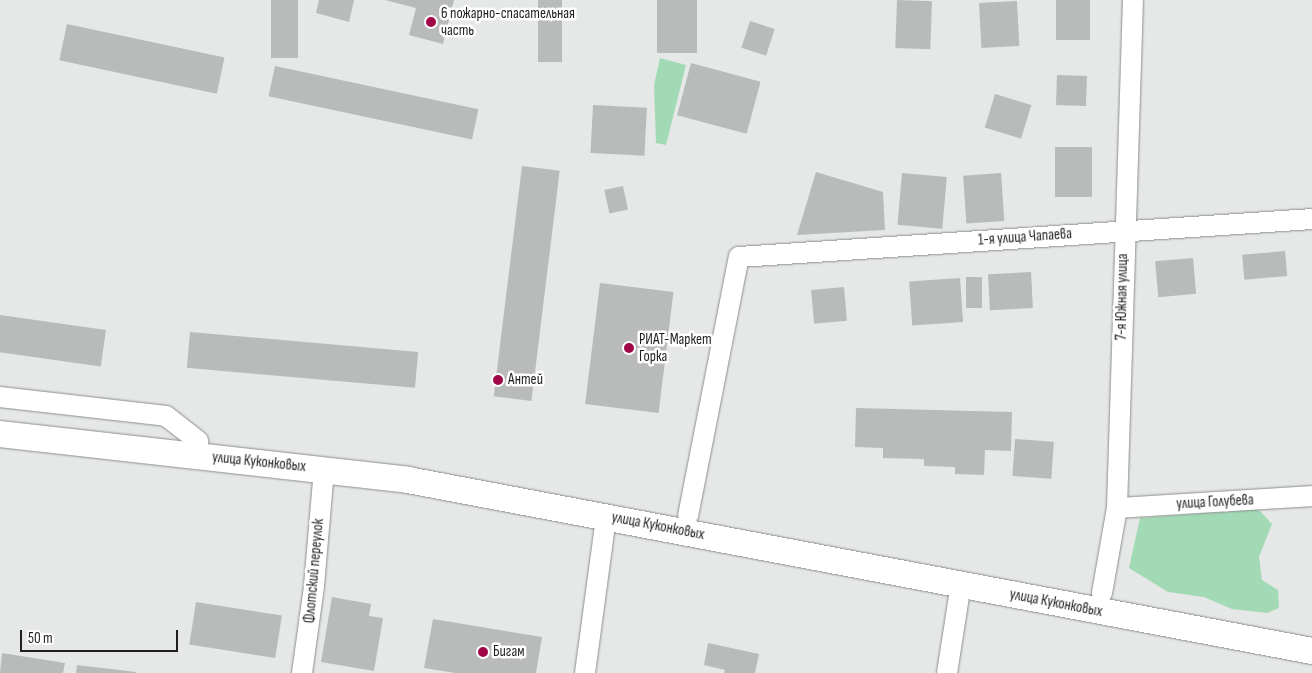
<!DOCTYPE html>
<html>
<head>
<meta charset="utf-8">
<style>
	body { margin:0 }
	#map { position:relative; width:1312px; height:673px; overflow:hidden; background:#e5e8e6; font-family:"Sofia Sans Condensed",sans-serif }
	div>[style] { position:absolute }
	.green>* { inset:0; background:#a2dab6 }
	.building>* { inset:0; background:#b8bbb9; transform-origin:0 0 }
	.roads { filter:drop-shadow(0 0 1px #8c8e8d) drop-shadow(0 0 1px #8c8e8d) }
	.minor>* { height:20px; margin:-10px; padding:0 10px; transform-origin:10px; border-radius:10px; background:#fff }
	.major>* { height:26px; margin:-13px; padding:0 13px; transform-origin:13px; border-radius:13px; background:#fff }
	.dots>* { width:14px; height:14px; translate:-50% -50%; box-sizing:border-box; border:2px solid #fff; border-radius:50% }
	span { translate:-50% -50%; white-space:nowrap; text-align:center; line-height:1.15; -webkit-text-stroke:5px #fff; paint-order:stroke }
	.poi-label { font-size:15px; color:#1e1f1e }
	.left { translate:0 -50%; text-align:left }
	.street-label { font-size:15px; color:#1e1f1e }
	.scale { position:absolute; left:20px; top:630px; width:158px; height:22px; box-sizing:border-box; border:2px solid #1e1f1e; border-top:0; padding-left:6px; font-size:15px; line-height:18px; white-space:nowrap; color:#1e1f1e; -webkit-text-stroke:4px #fff; paint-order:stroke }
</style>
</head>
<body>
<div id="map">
	<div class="green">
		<div style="clip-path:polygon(660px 58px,686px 65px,666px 145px,656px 143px,654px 85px)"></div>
		<div style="clip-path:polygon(1258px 509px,1272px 524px,1259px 557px,1262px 580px,1278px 590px,1279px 608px,1267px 613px,1232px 609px,1204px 597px,1168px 592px,1129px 568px,1140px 518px)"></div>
	</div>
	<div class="building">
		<div style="left:271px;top:0;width:27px;height:58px"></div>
		<div style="clip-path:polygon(319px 0,354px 0,349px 22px,316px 13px)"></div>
		<div style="clip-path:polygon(385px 0,454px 0,443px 44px,409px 35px,416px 8px)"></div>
		<div style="left:538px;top:0;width:24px;height:62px"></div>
		<div style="left:657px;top:0;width:40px;height:53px"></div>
		<div style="left:897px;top:0;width:35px;height:48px;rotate:2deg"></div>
		<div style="left:1056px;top:0;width:34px;height:40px"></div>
		<div style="left:1017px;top:1px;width:45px;height:38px;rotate:87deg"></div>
		<div style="left:750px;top:21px;width:26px;height:28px;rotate:18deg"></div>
		<div style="left:67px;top:24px;width:161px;height:37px;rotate:12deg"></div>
		<div style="left:691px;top:63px;width:72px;height:54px;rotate:15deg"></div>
		<div style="left:275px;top:66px;width:208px;height:31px;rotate:12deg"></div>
		<div style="left:1057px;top:75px;width:30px;height:30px;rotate:2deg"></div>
		<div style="left:995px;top:94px;width:38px;height:35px;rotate:17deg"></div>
		<div style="left:593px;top:105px;width:54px;height:48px;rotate:3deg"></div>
		<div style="left:1055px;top:147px;width:37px;height:50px"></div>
		<div style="left:522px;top:166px;width:38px;height:232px;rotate:7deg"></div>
		<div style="clip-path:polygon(816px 172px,883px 192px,885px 230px,797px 235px)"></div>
		<div style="left:902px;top:173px;width:45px;height:52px;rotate:5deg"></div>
		<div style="left:1001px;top:173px;width:48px;height:38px;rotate:86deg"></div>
		<div style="left:623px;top:186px;width:24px;height:19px;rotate:78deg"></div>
		<div style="left:1285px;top:251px;width:25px;height:43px;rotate:85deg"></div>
		<div style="left:1193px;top:258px;width:36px;height:38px;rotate:85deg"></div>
		<div style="left:1031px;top:272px;width:36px;height:43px;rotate:87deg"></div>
		<div style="left:966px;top:277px;width:16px;height:31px"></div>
		<div style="left:960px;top:278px;width:44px;height:51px;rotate:86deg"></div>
		<div style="left:600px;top:283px;width:74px;height:122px;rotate:7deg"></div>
		<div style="left:844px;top:287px;width:34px;height:33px;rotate:85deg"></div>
		<div style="left:0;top:315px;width:107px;height:37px;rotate:8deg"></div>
		<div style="left:190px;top:332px;width:229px;height:36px;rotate:5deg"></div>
		<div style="clip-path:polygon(856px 408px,1012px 412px,1011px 451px,985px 450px,984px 475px,955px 474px,955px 467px,924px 466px,924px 459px,883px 458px,883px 448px,855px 447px)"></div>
		<div style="left:1015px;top:439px;width:39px;height:37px;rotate:4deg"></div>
		<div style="clip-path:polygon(332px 597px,371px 604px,369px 616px,383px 618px,374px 671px,321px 662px)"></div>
		<div style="left:196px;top:602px;width:87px;height:43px;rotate:9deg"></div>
		<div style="clip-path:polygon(433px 619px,542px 637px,536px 673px,455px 673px,424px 668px)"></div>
		<div style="clip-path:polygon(708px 643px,759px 654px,755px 673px,724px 673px,725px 670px,704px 665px)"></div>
		<div style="clip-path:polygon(2px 653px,65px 663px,63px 673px,0 673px)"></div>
		<div style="clip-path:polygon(77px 665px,136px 672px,136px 673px,76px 673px)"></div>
	</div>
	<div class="roads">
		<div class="minor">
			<div style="left:0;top:397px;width:167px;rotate:6.5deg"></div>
			<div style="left:166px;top:416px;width:41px;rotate:38deg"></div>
			<div style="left:1117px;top:508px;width:195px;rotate:-3.5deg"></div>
			<div style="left:688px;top:516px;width:264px;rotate:-78.9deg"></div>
			<div style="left:739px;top:257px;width:574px;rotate:-3.79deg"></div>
			<div style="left:1102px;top:593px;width:86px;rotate:-80deg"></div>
			<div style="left:1117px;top:508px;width:508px;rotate:-88.2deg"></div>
			<div style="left:302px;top:673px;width:88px;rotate:-82.1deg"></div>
			<div style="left:314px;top:586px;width:117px;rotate:-85.1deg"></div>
			<div style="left:585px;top:673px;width:157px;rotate:-82.3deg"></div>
			<div style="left:947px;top:673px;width:90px;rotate:-81.1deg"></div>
		</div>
		<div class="major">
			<div style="left:0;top:434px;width:411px;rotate:6.4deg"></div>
			<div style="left:408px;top:480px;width:920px;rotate:10.71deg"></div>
		</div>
	</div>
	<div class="dots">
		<div style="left:431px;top:22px;background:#a10646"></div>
		<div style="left:629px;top:348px;background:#a10646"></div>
		<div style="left:498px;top:380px;background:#a10646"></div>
		<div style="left:483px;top:652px;background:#a10646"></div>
	</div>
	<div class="poi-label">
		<span class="left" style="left:441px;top:22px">6 пожарно-спасательная<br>часть</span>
		<span class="left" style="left:639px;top:348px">РИАТ-Маркет<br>Горка</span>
		<span class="left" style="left:508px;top:380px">Антей</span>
		<span class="left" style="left:493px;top:652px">Бигам</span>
	</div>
	<div class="street-label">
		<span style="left:1025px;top:237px;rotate:-4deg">1-я улица Чапаева</span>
		<span style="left:1122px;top:297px;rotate:-89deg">7-я Южная улица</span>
		<span style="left:259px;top:462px;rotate:6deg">улица Куконковых</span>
		<span style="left:1215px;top:502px;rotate:-3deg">улица Голубева</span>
		<span style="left:658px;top:526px;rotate:11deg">улица Куконковых</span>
		<span style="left:314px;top:571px;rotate:-85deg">Флотский переулок</span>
		<span style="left:1056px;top:603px;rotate:11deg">улица Куконковых</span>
	</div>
	<div class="scale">50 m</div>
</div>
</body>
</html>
